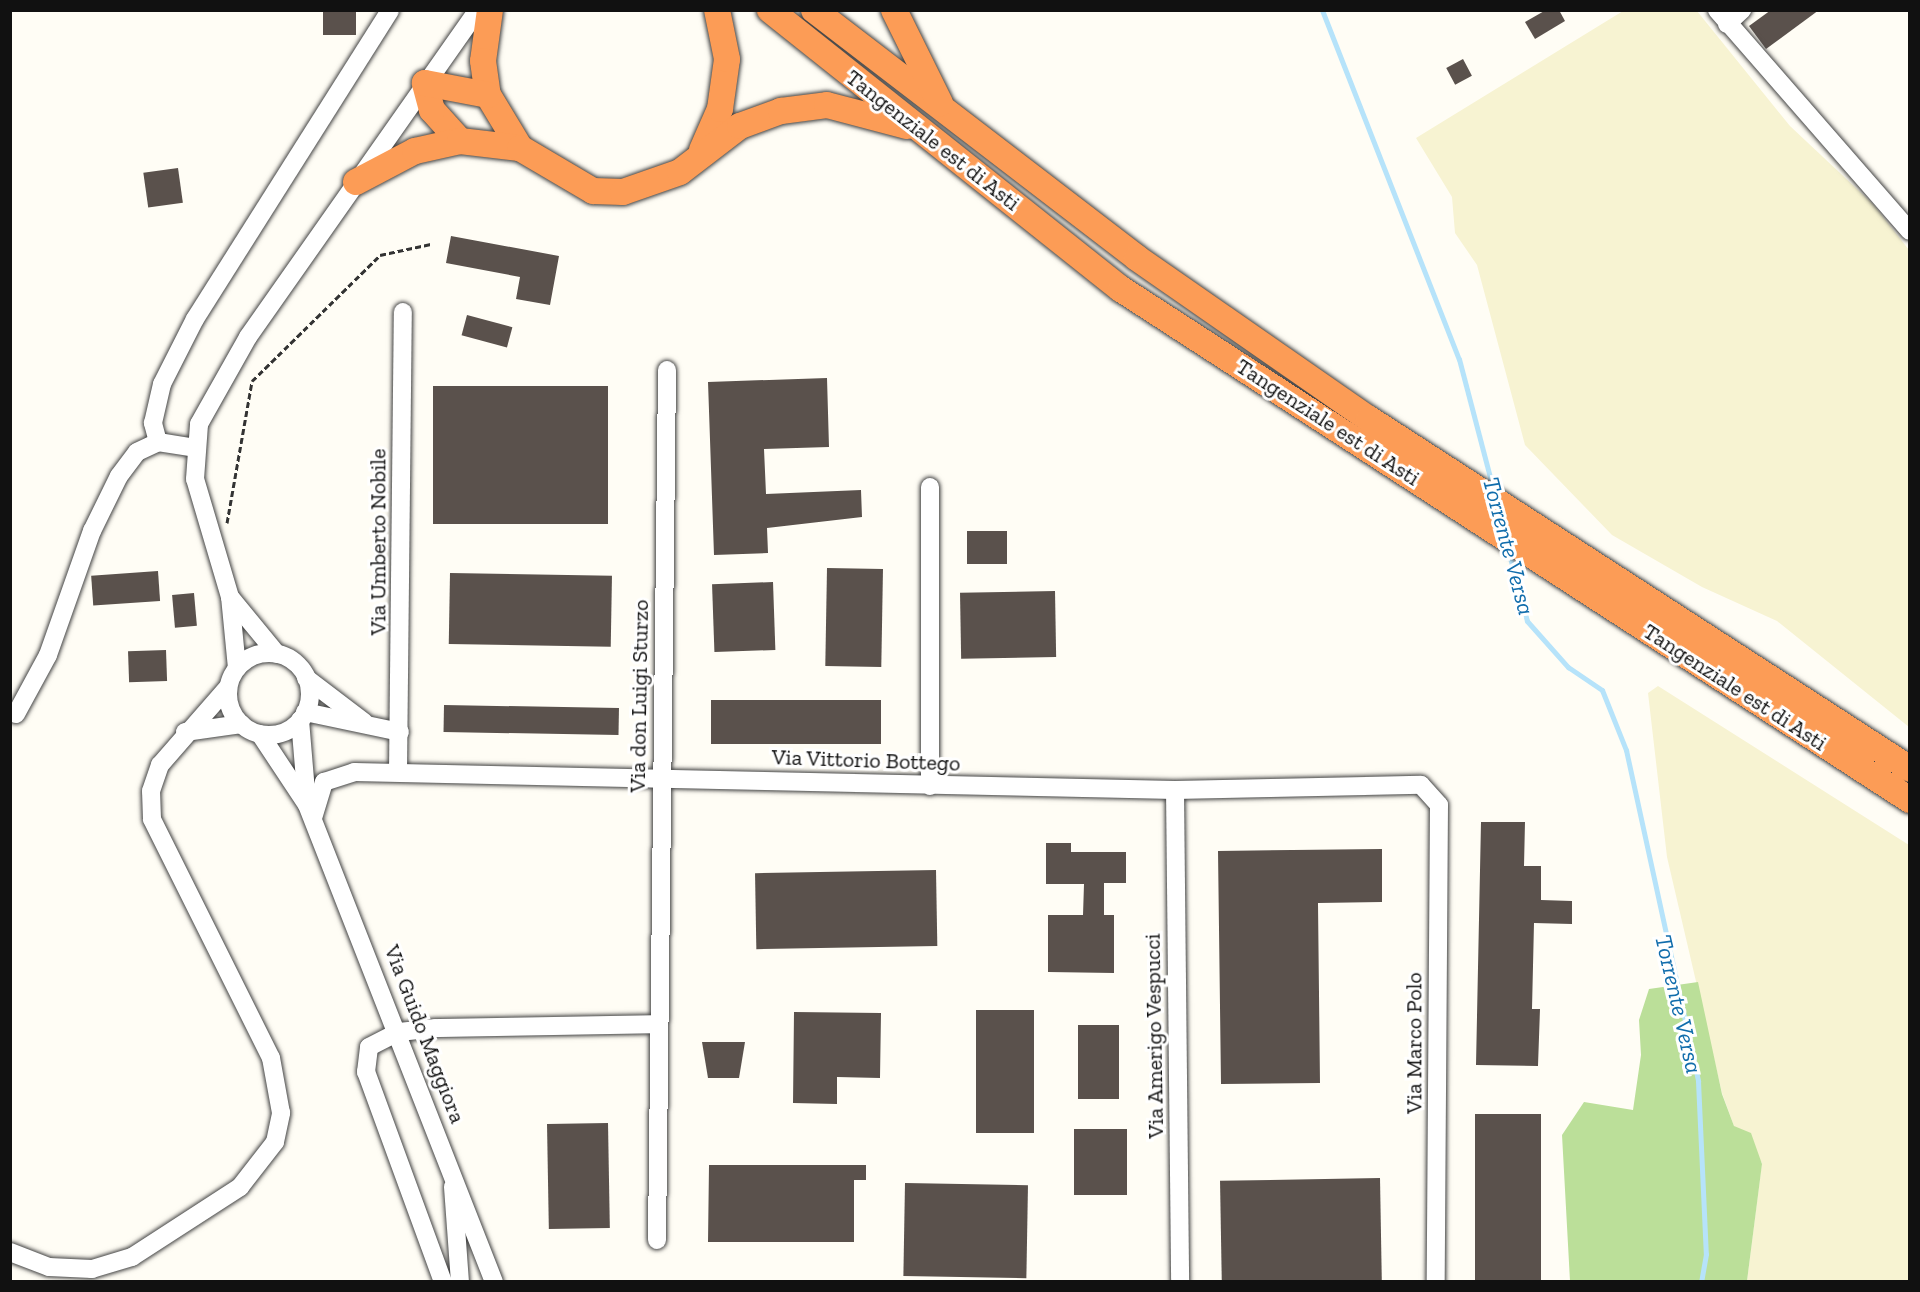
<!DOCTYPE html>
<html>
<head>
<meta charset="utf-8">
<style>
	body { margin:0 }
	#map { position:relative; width:1920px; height:1292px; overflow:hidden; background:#fffdf5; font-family:"Zilla Slab",serif }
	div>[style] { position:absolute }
	.farmland>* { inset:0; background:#f7f3d2 }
	.forest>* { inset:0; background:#bbdf99 }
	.stream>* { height:5px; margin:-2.5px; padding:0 2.5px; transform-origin:2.5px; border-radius:2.5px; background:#b6e3fa }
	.building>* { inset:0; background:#5a514c; transform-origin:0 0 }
	.path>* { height:3px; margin-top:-1.5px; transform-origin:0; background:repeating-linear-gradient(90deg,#333 0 6px,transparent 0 9px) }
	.roads { filter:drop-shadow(0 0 2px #444) drop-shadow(0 0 2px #444) }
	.minor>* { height:18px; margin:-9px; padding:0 9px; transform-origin:9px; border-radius:9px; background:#fff }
	.minor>.ring { margin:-9px; padding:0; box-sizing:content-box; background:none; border:18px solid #fff; border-radius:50% }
	.highway>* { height:26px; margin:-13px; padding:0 13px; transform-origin:13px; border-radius:13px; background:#fc9c56 }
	span { translate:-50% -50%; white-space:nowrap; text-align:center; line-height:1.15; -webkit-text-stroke:6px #fff; paint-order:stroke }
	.street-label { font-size:22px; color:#111 }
	.water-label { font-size:24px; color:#116dac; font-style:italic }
	.frame { position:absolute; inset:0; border:12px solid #111; pointer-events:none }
</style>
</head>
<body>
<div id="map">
	<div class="farmland">
		<div style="clip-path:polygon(1623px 11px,1697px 11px,1790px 126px,1873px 204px,1909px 250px,1909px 727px,1777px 621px,1702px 587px,1612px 535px,1525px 445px,1477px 265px,1455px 233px,1452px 197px,1416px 138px)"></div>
		<div style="clip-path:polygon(1658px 686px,1909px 845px,1909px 1281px,1747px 1281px,1762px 1163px,1734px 1126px,1722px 1093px,1667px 857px,1648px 693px)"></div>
	</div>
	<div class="forest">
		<div style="clip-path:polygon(1698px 982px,1722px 1094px,1734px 1126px,1751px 1133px,1762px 1164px,1747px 1281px,1570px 1281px,1562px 1135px,1584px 1102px,1633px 1110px,1641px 1055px,1639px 1020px,1649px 989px)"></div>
	</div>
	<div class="stream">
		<div style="left:1322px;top:10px;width:375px;rotate:68.6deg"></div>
		<div style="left:1459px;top:359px;width:134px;rotate:75.3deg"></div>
		<div style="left:1508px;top:550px;width:73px;rotate:75deg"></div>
		<div style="left:1527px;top:621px;width:62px;rotate:48.3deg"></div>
		<div style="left:1568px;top:667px;width:41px;rotate:34.1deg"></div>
		<div style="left:1602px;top:690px;width:65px;rotate:68.2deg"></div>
		<div style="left:1626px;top:750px;width:339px;rotate:77.7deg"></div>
		<div style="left:1698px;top:1081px;width:173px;rotate:87.4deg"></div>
		<div style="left:1706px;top:1254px;width:28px;rotate:100deg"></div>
	</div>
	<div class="building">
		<div style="left:323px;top:10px;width:33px;height:25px"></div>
		<div style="clip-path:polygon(1546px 10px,1559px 10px,1565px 21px,1535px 39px,1525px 22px)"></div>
		<div style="clip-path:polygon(1771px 10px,1819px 10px,1766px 49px,1749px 26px)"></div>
		<div style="left:1463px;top:59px;width:19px;height:19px;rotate:62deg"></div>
		<div style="left:178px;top:168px;width:35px;height:35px;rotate:82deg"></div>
		<div style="clip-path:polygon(451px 236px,559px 256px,550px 305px,516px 299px,520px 277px,446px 263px)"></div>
		<div style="left:467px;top:315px;width:47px;height:21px;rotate:15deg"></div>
		<div style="clip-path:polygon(827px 378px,829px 447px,764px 449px,766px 494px,861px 490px,862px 517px,767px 528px,768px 553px,714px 555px,708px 382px)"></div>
		<div style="left:608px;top:386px;width:138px;height:175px;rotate:90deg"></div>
		<div style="left:967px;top:531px;width:40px;height:33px"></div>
		<div style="left:827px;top:568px;width:56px;height:98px;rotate:1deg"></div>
		<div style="left:158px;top:571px;width:30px;height:67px;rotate:86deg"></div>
		<div style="left:450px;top:573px;width:162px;height:71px;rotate:1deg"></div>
		<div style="left:773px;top:582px;width:68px;height:61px;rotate:88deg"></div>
		<div style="left:1055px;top:591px;width:66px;height:95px;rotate:89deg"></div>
		<div style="left:194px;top:593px;width:33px;height:22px;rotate:85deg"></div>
		<div style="left:166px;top:650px;width:31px;height:38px;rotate:88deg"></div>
		<div style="left:711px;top:700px;width:170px;height:44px"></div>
		<div style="left:444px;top:705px;width:175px;height:27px;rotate:1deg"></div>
		<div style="clip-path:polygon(1481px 822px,1525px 822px,1524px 866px,1541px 866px,1541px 900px,1572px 901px,1572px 924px,1534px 923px,1532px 1009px,1540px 1009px,1538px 1066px,1476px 1065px)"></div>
		<div style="clip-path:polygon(1046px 843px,1071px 843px,1071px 852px,1126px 852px,1126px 883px,1104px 883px,1104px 915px,1114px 915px,1114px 973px,1048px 972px,1048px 915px,1083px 915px,1084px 884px,1046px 884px)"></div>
		<div style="clip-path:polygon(1382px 849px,1382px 902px,1318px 903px,1320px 1083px,1221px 1084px,1218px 851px)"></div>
		<div style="left:936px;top:870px;width:76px;height:181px;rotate:89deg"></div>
		<div style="left:976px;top:1010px;width:58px;height:123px"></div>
		<div style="clip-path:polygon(794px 1012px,881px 1013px,880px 1078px,837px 1077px,837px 1104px,793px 1103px)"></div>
		<div style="left:1078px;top:1025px;width:41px;height:74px"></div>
		<div style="clip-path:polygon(702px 1042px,745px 1042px,739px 1078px,708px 1078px)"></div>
		<div style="left:1541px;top:1114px;width:167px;height:66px;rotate:90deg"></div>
		<div style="left:608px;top:1123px;width:105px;height:61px;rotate:89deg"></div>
		<div style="left:1074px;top:1129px;width:53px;height:66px"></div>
		<div style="clip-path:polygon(709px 1165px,866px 1165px,866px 1180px,854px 1180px,854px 1242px,708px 1242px)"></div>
		<div style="left:1380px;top:1178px;width:103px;height:160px;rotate:89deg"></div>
		<div style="left:905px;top:1183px;width:123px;height:93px;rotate:1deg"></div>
	</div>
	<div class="path">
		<div style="left:227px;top:523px;width:144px;rotate:-80deg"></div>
		<div style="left:252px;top:381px;width:180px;rotate:-44.5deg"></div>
		<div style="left:380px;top:255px;width:52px;rotate:-12.2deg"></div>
	</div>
	<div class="roads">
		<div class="minor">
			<div style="left:1717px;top:10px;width:293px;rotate:48.9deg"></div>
			<div style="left:1727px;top:24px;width:21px;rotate:-43deg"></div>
			<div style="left:158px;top:442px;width:20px;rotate:-105deg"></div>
			<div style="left:153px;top:423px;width:40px;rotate:-77deg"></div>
			<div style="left:162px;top:384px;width:73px;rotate:-63.1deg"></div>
			<div style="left:195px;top:319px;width:365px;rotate:-57.7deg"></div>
			<div style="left:230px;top:597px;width:74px;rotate:50.5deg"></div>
			<div class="ring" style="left:228px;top:653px;width:64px;height:64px"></div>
			<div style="left:237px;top:668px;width:71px;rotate:-95.6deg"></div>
			<div style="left:230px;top:597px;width:123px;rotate:-106.5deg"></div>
			<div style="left:195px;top:479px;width:55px;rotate:-85.8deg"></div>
			<div style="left:199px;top:424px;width:100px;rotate:-60.6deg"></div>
			<div style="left:248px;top:337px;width:400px;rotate:-54.9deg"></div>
			<div style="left:306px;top:678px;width:73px;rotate:37.2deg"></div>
			<div style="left:305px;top:712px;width:97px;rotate:11.9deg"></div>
			<div style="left:16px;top:714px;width:67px;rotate:-61.5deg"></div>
			<div style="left:48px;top:655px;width:132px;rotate:-70.5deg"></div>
			<div style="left:92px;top:531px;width:61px;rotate:-63.9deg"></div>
			<div style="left:119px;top:476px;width:30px;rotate:-53deg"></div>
			<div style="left:137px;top:452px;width:23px;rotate:-25deg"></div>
			<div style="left:158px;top:442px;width:36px;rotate:9deg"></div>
			<div style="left:300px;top:720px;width:83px;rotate:85.2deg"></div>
			<div style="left:185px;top:732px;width:57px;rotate:-8.1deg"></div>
			<div style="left:260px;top:734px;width:85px;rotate:56.5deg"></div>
			<div style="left:307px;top:805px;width:512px;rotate:68.59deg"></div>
			<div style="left:398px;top:772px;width:460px;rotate:-89.4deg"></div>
			<div style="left:930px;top:786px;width:299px;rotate:-90deg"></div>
			<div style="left:1175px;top:790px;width:492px;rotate:89.4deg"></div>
			<div style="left:313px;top:818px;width:38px;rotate:-73deg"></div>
			<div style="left:324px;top:782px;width:32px;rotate:-18deg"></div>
			<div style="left:354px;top:772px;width:821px;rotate:1.26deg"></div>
			<div style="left:1175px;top:790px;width:246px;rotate:-1.2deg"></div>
			<div style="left:1421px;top:785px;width:27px;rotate:48deg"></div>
			<div style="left:1439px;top:805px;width:477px;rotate:90.4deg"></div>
			<div style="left:453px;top:1187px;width:95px;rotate:85.8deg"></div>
			<div style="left:657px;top:1240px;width:870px;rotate:-89.34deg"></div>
			<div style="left:10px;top:1252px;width:42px;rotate:21deg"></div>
			<div style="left:49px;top:1267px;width:43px;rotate:2.7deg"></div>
			<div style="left:92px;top:1269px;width:42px;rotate:-16.7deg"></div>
			<div style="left:132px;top:1257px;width:129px;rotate:-32.9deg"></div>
			<div style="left:240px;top:1187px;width:57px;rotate:-52.1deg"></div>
			<div style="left:275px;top:1142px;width:30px;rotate:-78deg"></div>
			<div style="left:281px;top:1113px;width:56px;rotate:-100.3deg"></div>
			<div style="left:271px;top:1058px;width:267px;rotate:-116.5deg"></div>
			<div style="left:152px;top:819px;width:28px;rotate:-92deg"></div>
			<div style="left:151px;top:791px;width:28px;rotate:-71deg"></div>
			<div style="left:160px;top:765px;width:103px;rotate:-48.9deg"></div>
			<div style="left:443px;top:1282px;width:224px;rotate:-110.1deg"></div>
			<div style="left:366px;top:1072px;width:25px;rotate:-83deg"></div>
			<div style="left:369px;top:1047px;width:34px;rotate:-27deg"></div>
			<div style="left:399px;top:1032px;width:36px;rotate:-6deg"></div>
			<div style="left:435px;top:1028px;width:223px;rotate:-1deg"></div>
		</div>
		<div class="highway">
			<div style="left:490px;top:10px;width:51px;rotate:97.8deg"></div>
			<div style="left:483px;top:61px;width:34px;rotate:82deg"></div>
			<div style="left:488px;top:95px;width:62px;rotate:58.9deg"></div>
			<div style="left:770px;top:10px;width:448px;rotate:38.5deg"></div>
			<div style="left:1121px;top:289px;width:940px;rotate:32.93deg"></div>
			<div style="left:814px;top:10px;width:407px;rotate:37.5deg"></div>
			<div style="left:1137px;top:258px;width:282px;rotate:34.8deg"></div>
			<div style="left:1369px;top:419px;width:644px;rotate:32.9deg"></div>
			<div style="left:894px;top:10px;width:104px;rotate:63.7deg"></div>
			<div style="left:460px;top:141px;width:42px;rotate:-132.1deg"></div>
			<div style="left:432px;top:110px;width:28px;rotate:-105deg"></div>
			<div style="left:425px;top:83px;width:64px;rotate:10.8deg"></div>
			<div style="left:702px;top:150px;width:45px;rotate:-66.3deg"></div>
			<div style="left:720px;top:109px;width:50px;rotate:-82deg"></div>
			<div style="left:727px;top:59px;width:50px;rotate:-101.5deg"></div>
			<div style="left:356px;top:182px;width:67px;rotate:-27.7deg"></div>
			<div style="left:415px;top:151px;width:46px;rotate:-12.5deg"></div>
			<div style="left:460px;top:141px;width:60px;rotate:6.7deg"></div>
			<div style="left:520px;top:148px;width:85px;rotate:30.5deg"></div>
			<div style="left:593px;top:191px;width:30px;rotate:2deg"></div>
			<div style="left:623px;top:192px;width:60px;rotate:-19.3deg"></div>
			<div style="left:680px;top:172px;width:76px;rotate:-37.5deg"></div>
			<div style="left:740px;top:126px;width:44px;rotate:-20.1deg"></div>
			<div style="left:781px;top:111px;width:46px;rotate:-7.4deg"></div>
			<div style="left:827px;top:105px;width:83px;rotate:14.7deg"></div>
		</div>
	</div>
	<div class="street-label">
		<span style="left:933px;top:140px;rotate:38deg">Tangenziale est di Asti</span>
		<span style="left:1328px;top:422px;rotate:33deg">Tangenziale est di Asti</span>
		<span style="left:378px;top:542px;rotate:-90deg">Via Umberto Nobile</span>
		<span style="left:1735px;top:687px;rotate:33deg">Tangenziale est di Asti</span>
		<span style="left:639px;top:696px;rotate:-89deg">Via don Luigi Sturzo</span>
		<span style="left:866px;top:760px;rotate:2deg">Via Vittorio Bottego</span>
		<span style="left:425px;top:1034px;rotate:69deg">Via Guido Maggiora</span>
		<span style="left:1154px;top:1036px;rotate:-91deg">Via Amerigo Vespucci</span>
		<span style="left:1414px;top:1043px;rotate:-90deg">Via Marco Polo</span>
	</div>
	<div class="water-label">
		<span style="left:1509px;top:546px;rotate:75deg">Torrente Versa</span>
		<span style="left:1679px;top:1004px;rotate:77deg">Torrente Versa</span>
	</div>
	<div class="frame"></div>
</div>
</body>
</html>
